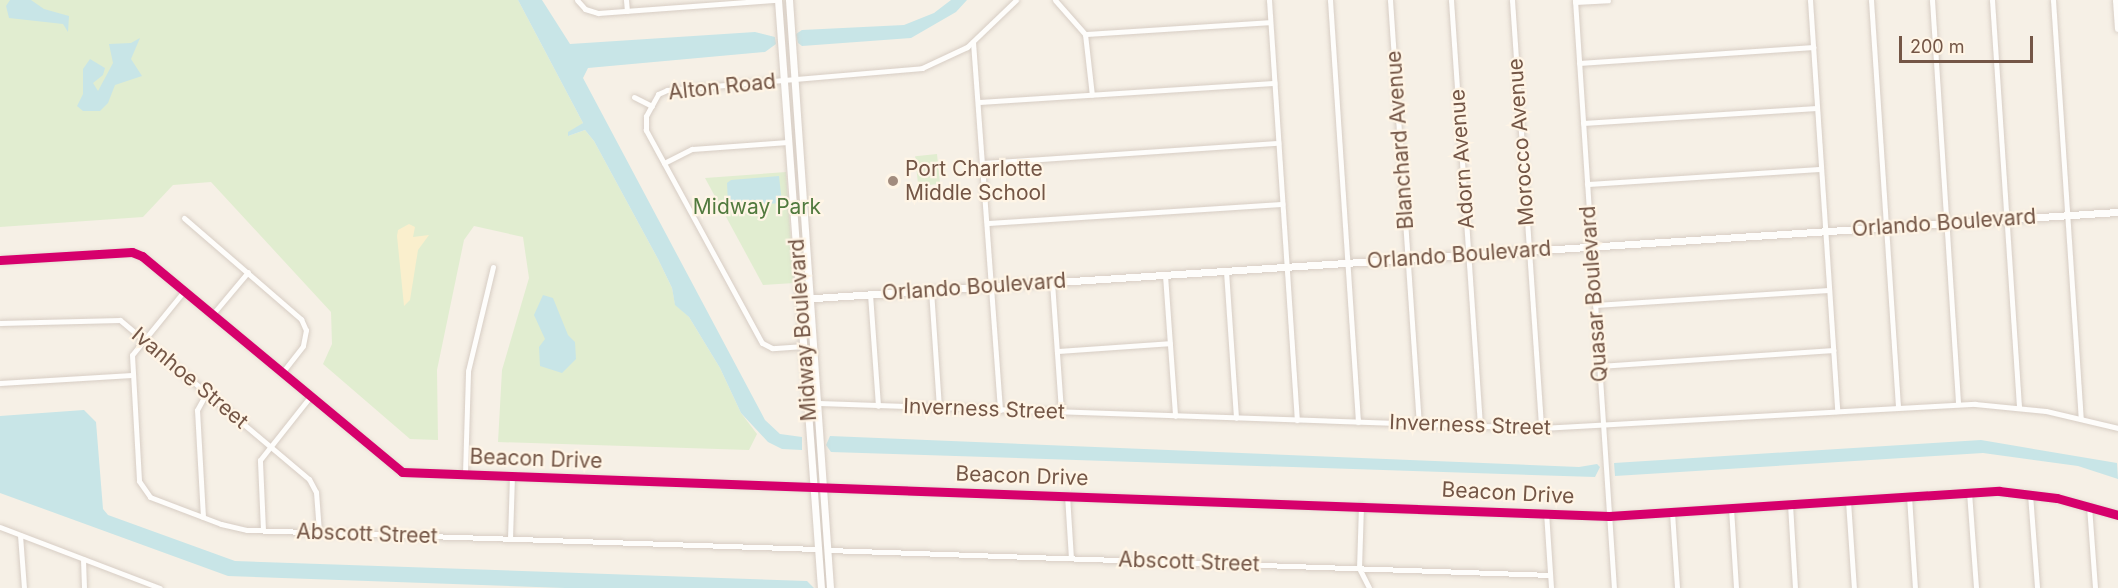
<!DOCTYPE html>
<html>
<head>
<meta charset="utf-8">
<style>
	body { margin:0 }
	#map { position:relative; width:2118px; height:588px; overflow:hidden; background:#f6f0e6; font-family:Inter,sans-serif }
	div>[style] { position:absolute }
	.green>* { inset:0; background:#e1edd0; transform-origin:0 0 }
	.sand>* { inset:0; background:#faefcd }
	.water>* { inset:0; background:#c8e5e7 }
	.roads { filter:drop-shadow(0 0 2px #d7cdc4) drop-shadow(0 0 2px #d7cdc4) }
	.street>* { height:5px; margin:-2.5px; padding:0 2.5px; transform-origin:2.5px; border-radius:2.5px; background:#fefdfb }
	.secondary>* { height:7px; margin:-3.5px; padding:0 3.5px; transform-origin:3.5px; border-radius:3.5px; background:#fefdfb }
	.cycleway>* { height:9px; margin:-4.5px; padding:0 4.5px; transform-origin:4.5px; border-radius:4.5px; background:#d6006c }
	.dots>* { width:16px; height:16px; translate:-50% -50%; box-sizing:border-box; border:3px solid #fff5e6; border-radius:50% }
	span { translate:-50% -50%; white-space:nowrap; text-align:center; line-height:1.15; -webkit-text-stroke:4.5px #fff5e6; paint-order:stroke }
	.street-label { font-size:21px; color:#745646 }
	.poi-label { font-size:21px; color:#745646 }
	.left { translate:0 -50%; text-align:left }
	.park-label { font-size:21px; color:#517a3e }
	.scale { position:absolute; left:1899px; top:36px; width:134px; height:27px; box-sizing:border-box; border:3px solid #745646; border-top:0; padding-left:8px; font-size:18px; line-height:21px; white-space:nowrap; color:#745646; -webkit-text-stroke:4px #fff5e6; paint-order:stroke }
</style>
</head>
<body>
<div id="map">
	<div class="green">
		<div style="clip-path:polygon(0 0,518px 0,583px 123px,568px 136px,585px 130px,594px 141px,658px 259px,672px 288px,675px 304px,689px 317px,720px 368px,741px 413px,757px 434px,749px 450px,498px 442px,502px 370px,529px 278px,523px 237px,474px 226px,464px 240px,437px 370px,438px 440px,410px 439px,323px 364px,332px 344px,331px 312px,211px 182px,173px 185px,143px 217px,0 227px)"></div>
		<div style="left:937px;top:154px;width:30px;height:22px;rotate:84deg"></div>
		<div style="clip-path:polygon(786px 172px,794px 283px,763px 285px,705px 178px)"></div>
	</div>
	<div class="sand">
		<div style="clip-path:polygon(409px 224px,415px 227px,413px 237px,429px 235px,418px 250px,410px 300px,404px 306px,397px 236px,398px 230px)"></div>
	</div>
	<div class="water">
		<div style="clip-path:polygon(10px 0,31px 0,44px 9px,69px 16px,68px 32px,63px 24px,9px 18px,6px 6px)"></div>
		<div style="clip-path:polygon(518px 0,542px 0,570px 44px,755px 32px,775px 37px,776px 44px,765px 52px,588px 68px,583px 78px,765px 420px,780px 434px,802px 437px,802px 450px,782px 449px,768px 442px,741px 413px,720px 368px,689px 317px,675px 305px,672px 288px,658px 259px,594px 141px,585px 130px,568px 136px,568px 132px,583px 123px)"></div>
		<div style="clip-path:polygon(951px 0,967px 0,956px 12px,911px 38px,802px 46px,798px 43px,796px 34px,802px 30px,904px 25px,934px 13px)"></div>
		<div style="clip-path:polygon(140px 38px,131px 59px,142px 76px,115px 85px,108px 103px,100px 111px,83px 111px,77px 106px,83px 94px,83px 69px,90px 59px,105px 68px,103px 75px,93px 83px,98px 91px,113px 63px,109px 44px,131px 43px)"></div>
		<div style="clip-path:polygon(779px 176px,782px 203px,732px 206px,728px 203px,727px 183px,731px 180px)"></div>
		<div style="clip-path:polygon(543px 295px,553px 298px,568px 335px,575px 342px,576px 359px,562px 373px,540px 366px,539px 347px,545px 339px,534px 315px)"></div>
		<div style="clip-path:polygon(84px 410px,96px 422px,103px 509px,108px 515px,235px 561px,807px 581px,814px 588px,565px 588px,228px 576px,0 493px,0 416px)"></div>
		<div style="clip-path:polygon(830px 436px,1579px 467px,1597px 464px,1600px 467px,1595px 477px,831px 452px,826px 445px)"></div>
		<div style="clip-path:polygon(1981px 440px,2117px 463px,2118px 479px,2078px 466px,1983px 453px,1615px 476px,1614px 463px)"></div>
	</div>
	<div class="roads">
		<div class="street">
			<div style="left:577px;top:0;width:12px;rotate:48deg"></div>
			<div style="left:585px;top:9px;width:14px;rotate:17deg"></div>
			<div style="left:598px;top:13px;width:176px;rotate:-4.2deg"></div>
			<div style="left:626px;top:0;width:11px;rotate:85deg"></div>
			<div style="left:1055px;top:0;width:45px;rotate:48.6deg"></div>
			<div style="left:1085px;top:34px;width:61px;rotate:83.5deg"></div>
			<div style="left:1269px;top:0;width:421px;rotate:86.2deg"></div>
			<div style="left:1330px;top:0;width:423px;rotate:86.2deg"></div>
			<div style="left:1390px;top:0;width:425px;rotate:86.1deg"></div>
			<div style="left:1451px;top:0;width:427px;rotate:86.1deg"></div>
			<div style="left:1512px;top:0;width:429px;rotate:86.1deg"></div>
			<div style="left:1575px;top:0;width:589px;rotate:86.21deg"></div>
			<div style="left:1810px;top:0;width:412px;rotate:86.2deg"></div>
			<div style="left:1871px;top:0;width:408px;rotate:86.2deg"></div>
			<div style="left:1932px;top:0;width:405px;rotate:86.3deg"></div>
			<div style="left:1992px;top:0;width:408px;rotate:86.2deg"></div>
			<div style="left:2053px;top:0;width:419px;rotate:86.2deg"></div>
			<div style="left:1575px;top:2px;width:33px;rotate:-3deg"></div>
			<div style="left:1085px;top:34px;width:185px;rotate:-3.7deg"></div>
			<div style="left:973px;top:42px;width:369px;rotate:85.8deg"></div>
			<div style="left:1579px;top:63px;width:235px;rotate:-3.9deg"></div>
			<div style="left:634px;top:97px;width:20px;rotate:27deg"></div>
			<div style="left:978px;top:102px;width:297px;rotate:-3.7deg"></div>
			<div style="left:1583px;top:123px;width:234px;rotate:-3.7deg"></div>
			<div style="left:664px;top:163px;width:31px;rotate:-27deg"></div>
			<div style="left:692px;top:149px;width:96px;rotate:-4.2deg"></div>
			<div style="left:982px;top:163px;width:297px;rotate:-3.9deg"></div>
			<div style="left:1587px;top:184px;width:234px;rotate:-3.7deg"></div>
			<div style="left:184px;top:218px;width:155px;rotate:40.8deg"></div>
			<div style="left:301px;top:319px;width:12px;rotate:66deg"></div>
			<div style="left:306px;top:330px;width:16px;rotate:101deg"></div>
			<div style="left:303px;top:346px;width:34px;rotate:128deg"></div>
			<div style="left:987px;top:223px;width:296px;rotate:-3.7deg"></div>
			<div style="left:0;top:260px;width:132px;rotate:-3.5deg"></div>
			<div style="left:132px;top:252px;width:11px;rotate:22deg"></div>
			<div style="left:142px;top:256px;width:338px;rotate:39.7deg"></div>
			<div style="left:402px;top:472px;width:1208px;rotate:2.09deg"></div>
			<div style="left:1609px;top:516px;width:391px;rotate:-3.7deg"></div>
			<div style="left:1999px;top:491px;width:58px;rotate:6.9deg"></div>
			<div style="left:2057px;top:498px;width:63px;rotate:15.6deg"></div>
			<div style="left:1226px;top:271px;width:147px;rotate:86.1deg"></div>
			<div style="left:1165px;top:275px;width:141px;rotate:85.9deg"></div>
			<div style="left:1052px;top:282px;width:130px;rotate:86deg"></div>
			<div style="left:931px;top:290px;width:118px;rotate:86.1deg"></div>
			<div style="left:184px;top:291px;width:82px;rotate:129.1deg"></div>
			<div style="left:132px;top:355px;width:126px;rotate:86.8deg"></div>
			<div style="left:139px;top:481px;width:19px;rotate:55deg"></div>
			<div style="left:150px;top:497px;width:76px;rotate:20.8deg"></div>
			<div style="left:221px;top:524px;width:27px;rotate:13deg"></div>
			<div style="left:247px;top:530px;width:571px;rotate:1.91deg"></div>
			<div style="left:870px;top:294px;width:112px;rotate:85.9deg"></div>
			<div style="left:1595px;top:305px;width:234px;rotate:-3.7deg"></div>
			<div style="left:212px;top:315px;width:56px;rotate:-50.1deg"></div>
			<div style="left:0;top:323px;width:120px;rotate:-1.4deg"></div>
			<div style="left:120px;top:320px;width:247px;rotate:40.1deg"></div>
			<div style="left:309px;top:479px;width:15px;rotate:62deg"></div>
			<div style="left:316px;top:492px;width:40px;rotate:85.7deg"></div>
			<div style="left:804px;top:346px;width:32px;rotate:176deg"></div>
			<div style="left:772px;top:348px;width:11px;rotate:-153deg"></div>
			<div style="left:762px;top:343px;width:243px;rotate:-118.6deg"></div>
			<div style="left:646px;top:130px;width:14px;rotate:-90deg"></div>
			<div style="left:646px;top:116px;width:25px;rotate:-61deg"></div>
			<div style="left:658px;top:94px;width:10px;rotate:-24deg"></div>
			<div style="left:667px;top:90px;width:256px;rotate:-4.9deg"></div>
			<div style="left:922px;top:68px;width:50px;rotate:-25deg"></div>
			<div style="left:967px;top:47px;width:68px;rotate:-43.8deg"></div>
			<div style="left:1057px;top:351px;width:113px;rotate:-4deg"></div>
			<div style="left:1599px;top:366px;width:235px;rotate:-3.9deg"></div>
			<div style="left:0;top:383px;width:132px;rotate:-3.5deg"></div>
			<div style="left:819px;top:403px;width:722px;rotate:1.98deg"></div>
			<div style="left:1541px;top:428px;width:435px;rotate:-3.2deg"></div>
			<div style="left:1975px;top:404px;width:71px;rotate:5.6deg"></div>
			<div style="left:2046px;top:411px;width:74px;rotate:13.3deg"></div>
			<div style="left:465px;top:474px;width:103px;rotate:-88.3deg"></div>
			<div style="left:468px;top:371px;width:107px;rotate:-76.5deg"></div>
			<div style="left:1969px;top:492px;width:96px;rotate:85.8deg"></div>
			<div style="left:2030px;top:494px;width:94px;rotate:85.7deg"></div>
			<div style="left:1067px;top:495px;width:63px;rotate:86.4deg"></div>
			<div style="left:1909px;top:496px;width:92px;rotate:86.3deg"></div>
			<div style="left:1848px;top:501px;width:87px;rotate:86.1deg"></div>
			<div style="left:1790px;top:504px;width:84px;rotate:86.6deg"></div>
			<div style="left:1361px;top:505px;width:63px;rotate:91.8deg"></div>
			<div style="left:1359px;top:568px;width:22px;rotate:63deg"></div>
			<div style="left:2089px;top:506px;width:82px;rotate:85.8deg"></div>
			<div style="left:1731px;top:508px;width:80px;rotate:86.4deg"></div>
			<div style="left:1546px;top:512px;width:76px;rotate:86.2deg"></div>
			<div style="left:1672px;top:512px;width:76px;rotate:86.2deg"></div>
			<div style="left:203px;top:517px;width:107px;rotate:-93.2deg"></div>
			<div style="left:197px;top:410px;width:21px;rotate:-61deg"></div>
			<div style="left:0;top:527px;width:171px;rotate:20.9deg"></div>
			<div style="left:263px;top:530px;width:70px;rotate:-92.5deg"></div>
			<div style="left:260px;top:460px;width:80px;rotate:-51.6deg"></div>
			<div style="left:20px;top:535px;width:53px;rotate:85.7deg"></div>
			<div style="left:510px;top:539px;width:63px;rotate:-88.2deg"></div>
			<div style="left:828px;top:550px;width:722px;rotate:1.98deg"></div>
			<div style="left:83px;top:559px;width:29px;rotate:88deg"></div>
		</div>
		<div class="secondary">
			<div style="left:778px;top:0;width:590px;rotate:85.82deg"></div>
			<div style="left:789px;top:0;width:589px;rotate:86.01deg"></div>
			<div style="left:2116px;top:0;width:28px;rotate:86deg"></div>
			<div style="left:800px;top:299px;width:1321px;rotate:-3.78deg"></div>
		</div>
	</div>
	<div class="cycleway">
		<div style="left:0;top:260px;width:132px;rotate:-3.5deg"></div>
		<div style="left:132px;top:252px;width:11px;rotate:22deg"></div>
		<div style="left:142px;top:256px;width:338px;rotate:39.7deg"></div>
		<div style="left:402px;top:472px;width:1208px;rotate:2.09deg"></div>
		<div style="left:1609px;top:516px;width:391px;rotate:-3.7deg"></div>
		<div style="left:1999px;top:491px;width:58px;rotate:6.9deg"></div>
		<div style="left:2057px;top:498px;width:63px;rotate:15.6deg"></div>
	</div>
	<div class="dots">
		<div style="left:893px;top:181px;background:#a28c7e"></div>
	</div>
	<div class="street-label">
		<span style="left:722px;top:87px;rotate:-6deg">Alton Road</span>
		<span style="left:1400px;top:140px;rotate:-94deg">Blanchard Avenue</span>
		<span style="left:1521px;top:142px;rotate:-94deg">Morocco Avenue</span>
		<span style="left:1462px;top:159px;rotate:-94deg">Adorn Avenue</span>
		<span style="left:1944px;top:223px;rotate:-4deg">Orlando Boulevard</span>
		<span style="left:1459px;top:255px;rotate:-4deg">Orlando Boulevard</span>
		<span style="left:974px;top:287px;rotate:-4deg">Orlando Boulevard</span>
		<span style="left:1594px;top:294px;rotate:-94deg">Quasar Boulevard</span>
		<span style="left:803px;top:330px;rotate:-94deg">Midway Boulevard</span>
		<span style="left:190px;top:378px;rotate:40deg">Ivanhoe Street</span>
		<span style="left:984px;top:409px;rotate:2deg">Inverness Street</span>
		<span style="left:1470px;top:425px;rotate:2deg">Inverness Street</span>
		<span style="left:536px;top:459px;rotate:2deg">Beacon Drive</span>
		<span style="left:1022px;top:476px;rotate:2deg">Beacon Drive</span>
		<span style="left:1508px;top:493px;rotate:3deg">Beacon Drive</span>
		<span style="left:367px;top:534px;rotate:2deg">Abscott Street</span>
		<span style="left:1189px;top:562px;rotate:2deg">Abscott Street</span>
	</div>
	<div class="poi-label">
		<span class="left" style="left:905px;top:181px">Port Charlotte<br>Middle School</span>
	</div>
	<div class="park-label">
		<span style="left:757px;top:207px">Midway Park</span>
	</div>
	<div class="scale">200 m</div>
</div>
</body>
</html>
